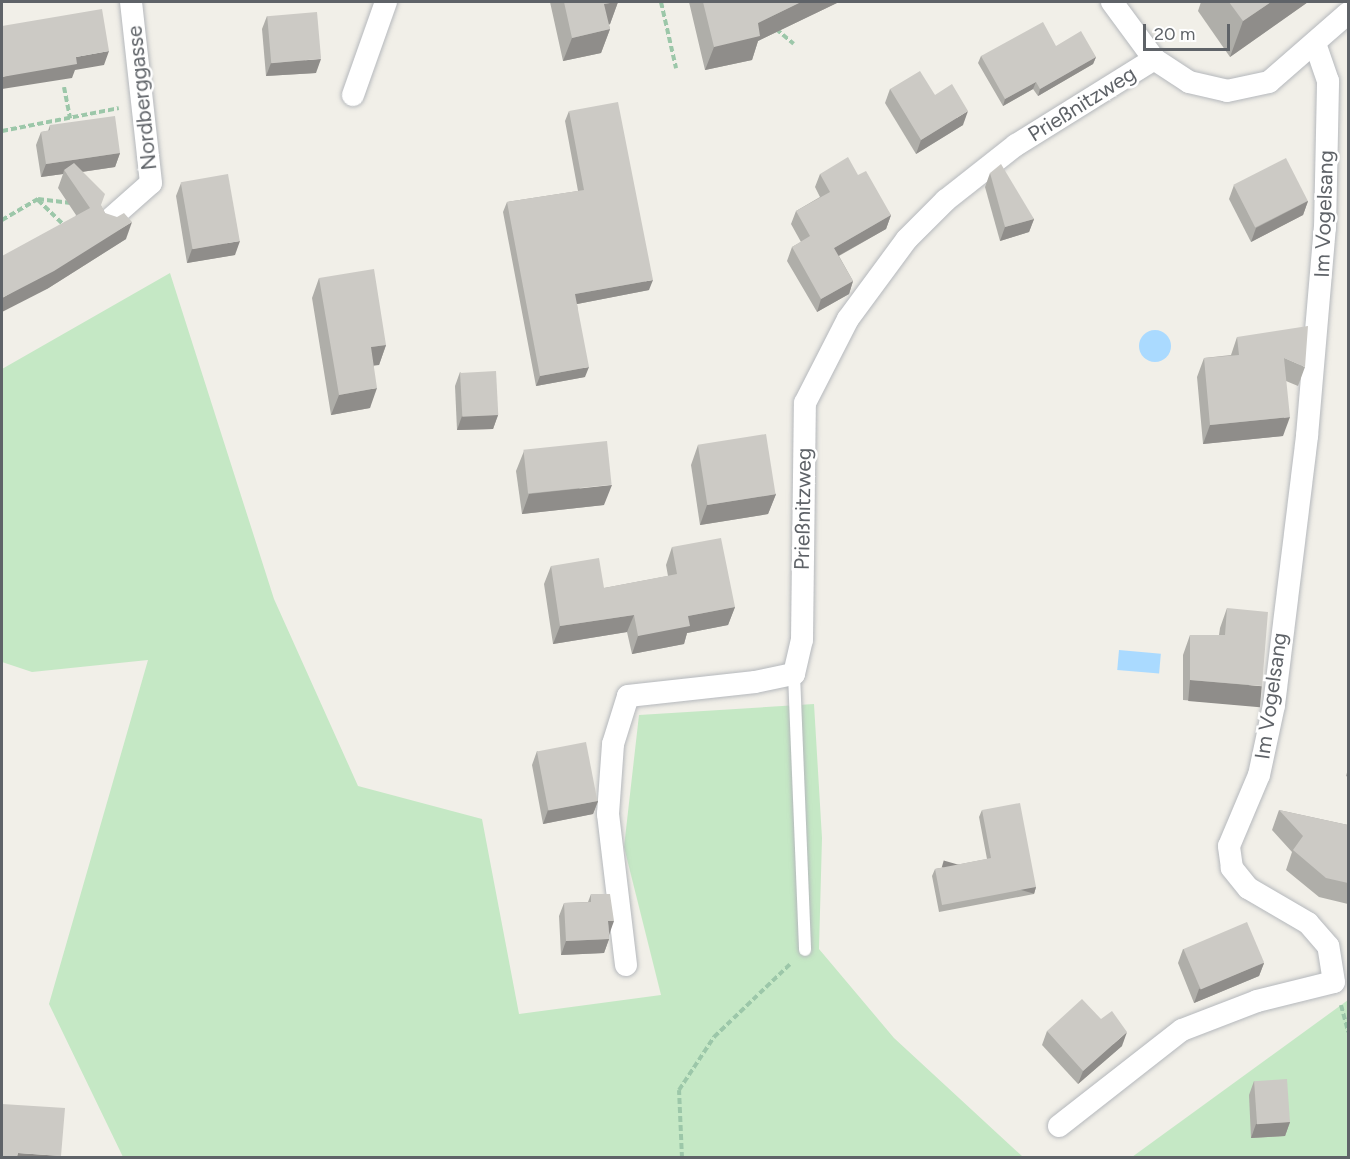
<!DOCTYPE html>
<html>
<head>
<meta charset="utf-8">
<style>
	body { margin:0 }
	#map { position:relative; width:1350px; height:1159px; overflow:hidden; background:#f1efe8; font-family:Figtree,sans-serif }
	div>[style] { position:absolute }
	.green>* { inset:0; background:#c5e8c5 }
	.water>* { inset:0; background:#aadaff; transform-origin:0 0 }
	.round { border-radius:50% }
	.path>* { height:4px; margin-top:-2px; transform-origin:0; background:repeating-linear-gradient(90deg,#9cc7a9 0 6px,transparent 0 9px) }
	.roads { filter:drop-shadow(0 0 2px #b5b8bc) drop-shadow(0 0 2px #b5b8bc) }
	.service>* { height:12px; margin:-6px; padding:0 6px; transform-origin:6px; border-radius:6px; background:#fff }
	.minor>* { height:22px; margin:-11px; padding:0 11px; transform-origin:11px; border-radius:11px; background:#fff }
	.wall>* { inset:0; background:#afaea9 }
	.shaded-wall>* { inset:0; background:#8f8d8a; transform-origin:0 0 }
	.building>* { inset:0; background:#cccac5; transform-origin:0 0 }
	span { translate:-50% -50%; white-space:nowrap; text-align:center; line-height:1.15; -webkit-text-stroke:5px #fff; paint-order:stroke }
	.street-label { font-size:21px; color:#5f6368 }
	.frame { position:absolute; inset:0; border:3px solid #5f6368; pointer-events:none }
	.scale { position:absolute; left:1143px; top:24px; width:87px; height:27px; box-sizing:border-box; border:3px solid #5f6368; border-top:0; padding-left:8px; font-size:18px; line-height:21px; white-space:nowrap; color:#5f6368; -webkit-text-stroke:4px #fff; paint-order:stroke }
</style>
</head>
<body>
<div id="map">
	<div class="green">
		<div style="clip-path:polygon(170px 273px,274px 599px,358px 786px,482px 819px,519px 1014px,661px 995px,624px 847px,639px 715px,814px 704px,822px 838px,819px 949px,894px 1038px,1023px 1157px,123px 1157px,49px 1004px,148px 660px,32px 672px,2px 662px,2px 369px)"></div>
		<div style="clip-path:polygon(1348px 1000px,1348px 1157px,1132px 1157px)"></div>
	</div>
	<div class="water">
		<div class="round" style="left:1139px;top:330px;width:32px;height:32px"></div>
		<div style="left:1119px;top:650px;width:42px;height:20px;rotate:5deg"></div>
	</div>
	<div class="path">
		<div style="left:661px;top:2px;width:68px;rotate:77.2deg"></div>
		<div style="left:776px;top:29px;width:23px;rotate:40deg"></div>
		<div style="left:64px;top:87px;width:32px;rotate:79deg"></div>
		<div style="left:2px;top:131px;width:119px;rotate:-11.1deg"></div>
		<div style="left:38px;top:200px;width:37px;rotate:44deg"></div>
		<div style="left:2px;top:220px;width:42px;rotate:-30.3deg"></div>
		<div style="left:38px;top:199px;width:35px;rotate:7deg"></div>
		<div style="left:1341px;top:1005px;width:28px;rotate:75deg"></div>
		<div style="left:682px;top:1158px;width:68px;rotate:-92.5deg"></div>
		<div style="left:679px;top:1090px;width:64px;rotate:-56.6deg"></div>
		<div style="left:714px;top:1037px;width:105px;rotate:-43.8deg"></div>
	</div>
	<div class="roads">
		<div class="service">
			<div style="left:794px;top:674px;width:276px;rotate:87.7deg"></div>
		</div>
		<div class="minor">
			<div style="left:1112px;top:2px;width:71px;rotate:53.6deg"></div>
			<div style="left:1154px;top:59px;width:42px;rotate:33.3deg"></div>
			<div style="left:1189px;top:82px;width:39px;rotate:13deg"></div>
			<div style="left:1227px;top:91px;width:43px;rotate:-12.1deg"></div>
			<div style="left:1269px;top:82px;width:105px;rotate:-41.1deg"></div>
			<div style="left:353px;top:95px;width:99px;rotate:-70.5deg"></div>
			<div style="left:108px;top:221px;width:57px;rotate:-41.5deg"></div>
			<div style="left:151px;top:183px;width:182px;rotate:-96.3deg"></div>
			<div style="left:626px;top:965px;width:152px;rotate:-96.8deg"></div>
			<div style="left:608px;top:814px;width:70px;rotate:-85.9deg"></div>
			<div style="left:613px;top:744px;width:50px;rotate:-72.6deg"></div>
			<div style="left:628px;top:696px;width:128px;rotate:-6.3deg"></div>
			<div style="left:755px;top:682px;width:40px;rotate:-12deg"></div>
			<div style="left:794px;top:674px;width:35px;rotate:-77deg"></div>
			<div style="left:802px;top:640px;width:237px;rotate:-89.3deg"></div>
			<div style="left:805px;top:403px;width:94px;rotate:-62.9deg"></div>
			<div style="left:848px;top:319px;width:99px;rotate:-53.6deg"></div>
			<div style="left:907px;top:239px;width:55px;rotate:-45deg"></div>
			<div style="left:946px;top:200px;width:89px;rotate:-38.2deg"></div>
			<div style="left:1016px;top:145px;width:163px;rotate:-31.9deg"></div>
			<div style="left:1059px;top:1126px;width:156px;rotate:-38deg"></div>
			<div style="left:1182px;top:1030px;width:80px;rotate:-21.1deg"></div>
			<div style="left:1257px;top:1001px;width:79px;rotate:-13.9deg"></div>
			<div style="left:1334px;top:982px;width:36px;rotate:-99deg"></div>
			<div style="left:1328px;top:946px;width:30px;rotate:-131deg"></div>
			<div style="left:1308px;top:923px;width:69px;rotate:-149.7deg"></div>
			<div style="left:1248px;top:888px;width:26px;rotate:-129deg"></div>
			<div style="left:1232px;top:868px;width:22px;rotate:-98deg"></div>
			<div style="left:1229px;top:846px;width:77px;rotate:-67.1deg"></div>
			<div style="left:1259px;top:775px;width:72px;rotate:-77.9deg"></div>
			<div style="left:1274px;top:705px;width:271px;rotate:-83deg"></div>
			<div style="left:1307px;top:436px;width:209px;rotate:-85.1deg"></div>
			<div style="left:1325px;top:228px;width:147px;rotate:-88.8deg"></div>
			<div style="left:1328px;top:81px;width:37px;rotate:-109deg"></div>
		</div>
	</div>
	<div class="wall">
		<div style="clip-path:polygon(550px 2px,618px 2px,610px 24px,609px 25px,610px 29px,601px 53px,563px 61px)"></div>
		<div style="clip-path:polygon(689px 2px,839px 2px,758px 41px,752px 60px,705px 70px)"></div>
		<div style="clip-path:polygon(1201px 2px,1308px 2px,1230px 57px,1198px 11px)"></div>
		<div style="clip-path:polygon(267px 16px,316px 73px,266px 76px,262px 29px)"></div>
		<div style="clip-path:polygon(1056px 46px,1096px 57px,1093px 64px,1038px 96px,1033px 89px,1003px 106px,978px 63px,981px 56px)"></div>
		<div style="clip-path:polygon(890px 89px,935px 95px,963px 125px,916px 154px,885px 103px)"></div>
		<div style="clip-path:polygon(569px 111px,649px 290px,577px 304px,585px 377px,536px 386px,503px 212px,507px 202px,578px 191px,565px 121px)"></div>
		<div style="clip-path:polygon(50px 125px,120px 153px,115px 167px,82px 172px,105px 213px,126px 239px,47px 289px,76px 215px,58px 188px,63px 174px,41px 177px,36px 145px,41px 132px,48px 131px)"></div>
		<div style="clip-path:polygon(990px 173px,1034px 219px,1029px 232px,1000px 241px,985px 187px)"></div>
		<div style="clip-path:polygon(820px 174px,858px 175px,891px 215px,886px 229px,839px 256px,853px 281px,849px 294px,817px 312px,787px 261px,792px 247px,801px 242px,791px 224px,796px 211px,820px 197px,815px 187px)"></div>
		<div style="clip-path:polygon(181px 183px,235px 255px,187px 263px,176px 196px)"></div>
		<div style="clip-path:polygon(1234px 185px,1308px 201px,1303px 215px,1251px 242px,1229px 199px)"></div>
		<div style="clip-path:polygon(319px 278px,386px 345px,379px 365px,374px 365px,370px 408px,331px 415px,312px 298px)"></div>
		<div style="clip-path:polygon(1237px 337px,1305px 367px,1298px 386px,1286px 381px,1283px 436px,1203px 444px,1197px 377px,1204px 358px,1231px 355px)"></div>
		<div style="clip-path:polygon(460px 372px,498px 415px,493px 429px,457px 430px,455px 386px)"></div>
		<div style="clip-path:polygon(698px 445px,776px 494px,768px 514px,700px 525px,691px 465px)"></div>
		<div style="clip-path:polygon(524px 451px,604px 505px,522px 514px,516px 471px)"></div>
		<div style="clip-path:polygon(672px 547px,735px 607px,728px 625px,687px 633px,684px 644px,632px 654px,627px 632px,553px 644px,544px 584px,551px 566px,604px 588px,668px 576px,666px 565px)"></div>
		<div style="clip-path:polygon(1227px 608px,1255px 706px,1183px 700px,1183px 655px,1190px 635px,1219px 635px,1220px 628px)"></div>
		<div style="clip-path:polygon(537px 751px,598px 801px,593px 814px,543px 824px,532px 765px)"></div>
		<div style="clip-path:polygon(1348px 769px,1348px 777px,1346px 776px)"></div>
		<div style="clip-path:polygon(982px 810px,1036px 887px,1034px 894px,939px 912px,932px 876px,935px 869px,987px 859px,979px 817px)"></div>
		<div style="clip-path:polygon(1279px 810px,1348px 825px,1348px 904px,1319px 897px,1286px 870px,1292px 852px,1272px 830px)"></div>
		<div style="clip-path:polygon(591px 894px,609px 935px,609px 939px,604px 953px,561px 955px,559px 916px,564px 903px,588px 902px)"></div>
		<div style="clip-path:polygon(1183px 949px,1264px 963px,1259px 976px,1194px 1003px,1178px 963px)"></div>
		<div style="clip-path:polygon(1047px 1031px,1122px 1046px,1078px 1084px,1042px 1045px)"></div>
		<div style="clip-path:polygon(1254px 1081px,1290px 1122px,1285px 1136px,1251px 1138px,1249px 1095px)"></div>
	</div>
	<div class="shaded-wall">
		<div style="clip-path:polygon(616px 2px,618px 2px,610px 24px,596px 27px,604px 4px)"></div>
		<div style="clip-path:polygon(801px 2px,839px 2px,758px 41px,752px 60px,705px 70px,714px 47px,758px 23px)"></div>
		<div style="clip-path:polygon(1271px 2px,1308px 2px,1230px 57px,1243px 21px)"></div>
		<div style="clip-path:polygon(610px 29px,601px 53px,563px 61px,572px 38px)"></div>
		<div style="clip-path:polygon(109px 51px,104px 65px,75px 70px,72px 78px,2px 89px,2px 77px,76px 57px)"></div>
		<div style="clip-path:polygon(1096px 57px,1093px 64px,1038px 96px,1040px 89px)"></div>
		<div style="clip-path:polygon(321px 59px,316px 73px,266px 76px,271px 63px)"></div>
		<div style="clip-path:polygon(1036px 82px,1033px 89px,1003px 106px,1005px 99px)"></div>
		<div style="clip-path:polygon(968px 111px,963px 125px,916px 154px,921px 140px)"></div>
		<div style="clip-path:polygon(120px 153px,115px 167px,67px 174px,64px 170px,63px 174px,41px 177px,46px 164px)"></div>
		<div style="clip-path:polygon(1308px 201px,1303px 215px,1251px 242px,1256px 228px)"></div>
		<div style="clip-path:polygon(891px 215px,886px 229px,829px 261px,834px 248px)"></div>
		<div style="clip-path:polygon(1034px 219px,1029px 232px,1000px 241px,1005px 227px)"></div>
		<div style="clip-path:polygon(132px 222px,126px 239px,47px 289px,2px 312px,2px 298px)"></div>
		<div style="clip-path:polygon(240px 241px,235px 255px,187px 263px,192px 249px)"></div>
		<div style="clip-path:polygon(653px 280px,649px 290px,572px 305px,575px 294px)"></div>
		<div style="clip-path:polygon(853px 281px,849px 294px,817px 312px,821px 299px)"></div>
		<div style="clip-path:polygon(386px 345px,379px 365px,363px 367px,371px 347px)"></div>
		<div style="clip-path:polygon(589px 367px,585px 377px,536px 386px,540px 376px)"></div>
		<div style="clip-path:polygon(377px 388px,370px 408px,331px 415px,339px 395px)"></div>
		<div style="clip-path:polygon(498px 415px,493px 429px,457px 430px,462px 416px)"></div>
		<div style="clip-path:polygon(1290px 417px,1283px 436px,1203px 444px,1210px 425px)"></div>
		<div style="clip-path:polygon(612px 485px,604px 505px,522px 514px,529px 494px)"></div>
		<div style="clip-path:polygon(776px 494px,768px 514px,700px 525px,707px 505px)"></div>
		<div style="clip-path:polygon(735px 607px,728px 625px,687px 633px,684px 644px,632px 654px,638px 636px,688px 616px)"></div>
		<div style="clip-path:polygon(634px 615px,627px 632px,553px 644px,560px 626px)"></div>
		<div style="left:1190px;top:680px;width:72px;height:21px;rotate:5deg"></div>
		<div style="clip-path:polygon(598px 801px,593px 814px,543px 824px,548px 810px)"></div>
		<div style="left:1036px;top:887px;width:7px;height:96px;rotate:106deg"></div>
		<div style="clip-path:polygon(608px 921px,614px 921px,609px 935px)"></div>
		<div style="clip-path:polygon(609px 939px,604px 953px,561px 955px,566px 941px)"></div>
		<div style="clip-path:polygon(1264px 963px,1259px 976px,1194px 1003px,1199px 989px)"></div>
		<div style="clip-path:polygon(1127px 1032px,1122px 1046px,1078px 1084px,1083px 1071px)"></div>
		<div style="clip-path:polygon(1290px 1122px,1285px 1136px,1251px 1138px,1256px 1124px)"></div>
		<div style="clip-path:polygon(18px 1153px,61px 1156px,61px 1158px,16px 1158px)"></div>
	</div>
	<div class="building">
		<div style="clip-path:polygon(564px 2px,616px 2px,604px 4px,610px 29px,572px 38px)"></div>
		<div style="clip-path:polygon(703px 2px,801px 2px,758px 23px,760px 36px,714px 47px)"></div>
		<div style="clip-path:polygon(1229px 2px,1271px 2px,1243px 21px)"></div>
		<div style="clip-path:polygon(102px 9px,109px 51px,76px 57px,77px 64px,2px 77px,2px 26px)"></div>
		<div style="left:317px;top:12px;width:47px;height:50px;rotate:85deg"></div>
		<div style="clip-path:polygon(1043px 22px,1056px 46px,1081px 31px,1096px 57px,1040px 89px,1036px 82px,1005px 99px,981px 56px)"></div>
		<div style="clip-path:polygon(920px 71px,935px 95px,952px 84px,968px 111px,921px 140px,890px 89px)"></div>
		<div style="clip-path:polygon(618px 102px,653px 280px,575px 294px,589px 367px,540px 376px,507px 202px,584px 190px,569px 111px)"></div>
		<div style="clip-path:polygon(115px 116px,120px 153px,46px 164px,41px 132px,50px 130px,50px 125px)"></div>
		<div style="clip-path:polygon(848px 157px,858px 175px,866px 171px,891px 215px,834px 248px,853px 281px,821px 299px,792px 247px,810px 236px,796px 211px,830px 192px,820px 174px)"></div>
		<div style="left:1286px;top:158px;width:48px;height:59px;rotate:63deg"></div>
		<div style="clip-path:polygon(74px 163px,105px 194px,101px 205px,105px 213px,117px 217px,124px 213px,132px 222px,54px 271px,2px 298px,2px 256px,90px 208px,64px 170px)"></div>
		<div style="clip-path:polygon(1001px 164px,1034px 219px,1005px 227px,990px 173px)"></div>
		<div style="left:228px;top:174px;width:68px;height:48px;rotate:80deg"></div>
		<div style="clip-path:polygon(374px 269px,386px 345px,371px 347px,377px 388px,339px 395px,319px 278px)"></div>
		<div style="clip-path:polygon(1308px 326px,1305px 367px,1284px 358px,1290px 417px,1210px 425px,1204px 358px,1239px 355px,1237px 337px)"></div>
		<div style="left:496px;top:371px;width:44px;height:36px;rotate:87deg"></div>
		<div style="left:766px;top:434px;width:61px;height:69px;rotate:81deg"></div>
		<div style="left:607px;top:441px;width:44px;height:84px;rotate:84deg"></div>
		<div style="clip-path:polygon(721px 538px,735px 607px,688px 616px,690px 626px,638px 636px,634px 615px,560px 626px,551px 566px,599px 558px,604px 588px,677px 574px,672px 547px)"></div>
		<div style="clip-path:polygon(1227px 608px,1268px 612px,1262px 686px,1190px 680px,1190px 635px,1225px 635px)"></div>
		<div style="left:586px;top:742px;width:60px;height:50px;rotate:79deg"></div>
		<div style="clip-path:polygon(1020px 803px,1036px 887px,942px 905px,935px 869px,991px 858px,982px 810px)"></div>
		<div style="clip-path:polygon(1279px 810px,1348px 825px,1348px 883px,1326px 878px,1293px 850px,1303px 836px)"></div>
		<div style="clip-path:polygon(591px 894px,610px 894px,614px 921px,608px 921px,609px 939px,566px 941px,564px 903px,591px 902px)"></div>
		<div style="left:1247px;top:922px;width:44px;height:69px;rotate:67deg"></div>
		<div style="clip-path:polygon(1082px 999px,1101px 1019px,1112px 1011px,1127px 1032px,1083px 1071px,1047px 1031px)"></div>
		<div style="left:1287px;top:1079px;width:43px;height:33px;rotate:86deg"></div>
		<div style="clip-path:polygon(2px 1104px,65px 1108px,61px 1156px,18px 1153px,17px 1158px,2px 1158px)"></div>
	</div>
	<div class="street-label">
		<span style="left:142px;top:98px;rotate:-96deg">Nordberggasse</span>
		<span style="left:1082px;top:104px;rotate:-32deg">Prießnitzweg</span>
		<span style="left:1324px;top:214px;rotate:-88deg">Im Vogelsang</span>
		<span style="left:803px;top:509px;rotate:-89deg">Prießnitzweg</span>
		<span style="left:1271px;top:696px;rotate:-82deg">Im Vogelsang</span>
	</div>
	<div class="frame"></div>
	<div class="scale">20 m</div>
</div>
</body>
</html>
